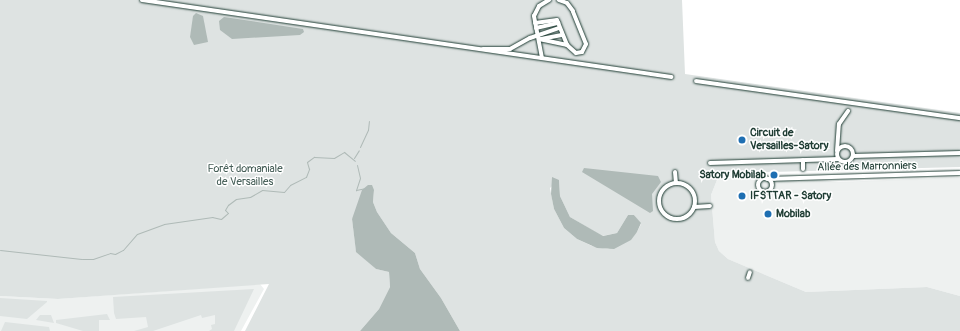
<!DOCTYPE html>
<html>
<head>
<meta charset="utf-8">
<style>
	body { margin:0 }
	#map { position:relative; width:960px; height:331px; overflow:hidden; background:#fff; font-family:Pangolin,sans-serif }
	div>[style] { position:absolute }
	.built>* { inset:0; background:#eef1f0 }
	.green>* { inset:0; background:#dee3e2 }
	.water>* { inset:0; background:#afbab7 }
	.stream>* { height:1px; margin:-0.5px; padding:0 0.5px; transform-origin:0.5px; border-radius:0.5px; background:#afbab7 }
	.roads { filter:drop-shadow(0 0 1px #1f3d34) drop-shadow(0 0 1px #1f3d34) }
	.street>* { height:4px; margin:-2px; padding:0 2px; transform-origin:2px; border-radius:2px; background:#fff }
	.street>.ring { margin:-2px; padding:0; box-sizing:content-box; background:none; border:4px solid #fff; border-radius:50% }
	.dots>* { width:11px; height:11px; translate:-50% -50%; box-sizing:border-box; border:2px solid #fff; border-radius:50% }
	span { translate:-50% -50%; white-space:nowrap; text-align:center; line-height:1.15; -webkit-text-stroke:3px #fff; paint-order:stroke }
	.poi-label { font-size:11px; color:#1f3d34; font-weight:700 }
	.left { translate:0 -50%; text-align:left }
	.right { translate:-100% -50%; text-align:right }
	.street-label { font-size:11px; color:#1f3d34 }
	.park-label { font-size:11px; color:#455e57 }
</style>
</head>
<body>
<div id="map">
	<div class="built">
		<div style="clip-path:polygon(731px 173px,751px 173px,839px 182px,960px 177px,960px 296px,927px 287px,806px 292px,728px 259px,719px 251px,715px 242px,711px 195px,717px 180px)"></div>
		<div style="clip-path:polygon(260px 284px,264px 289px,241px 331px,0 331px,0 296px,58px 299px)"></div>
	</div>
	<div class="green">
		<div style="clip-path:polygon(evenodd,0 0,682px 0,685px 74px,960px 113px,960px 167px,731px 173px,717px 180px,711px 195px,715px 242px,719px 251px,728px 259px,806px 292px,927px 287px,960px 296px,960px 331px,460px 331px,441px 298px,420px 269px,415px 253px,391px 233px,377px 212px,373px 202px,374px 190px,352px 219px,356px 251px,376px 269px,389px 272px,390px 287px,379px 309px,360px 331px,245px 331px,269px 284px,58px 299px,0 296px,0 0,559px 180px,560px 196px,570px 217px,602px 236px,617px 233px,628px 215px,634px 215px,641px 224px,637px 232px,608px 249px,592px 246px,577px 239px,564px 228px,554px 209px,550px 188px,559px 180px)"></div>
		<div style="clip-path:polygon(254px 289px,234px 331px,209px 331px,212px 329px,211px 325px,215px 324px,215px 315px,202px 318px,201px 315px,153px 331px,134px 331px,148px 327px,146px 317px,116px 319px,114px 313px,113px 297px)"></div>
		<div style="clip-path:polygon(0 298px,47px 301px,47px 302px,27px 319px,0 316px)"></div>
		<div style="clip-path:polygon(107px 314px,110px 320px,99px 320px,99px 331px,83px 331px,56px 323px,56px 320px)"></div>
		<div style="clip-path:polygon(40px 315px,51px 315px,54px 323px,36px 320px)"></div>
		<div style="clip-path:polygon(5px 322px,49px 327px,50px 331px,1px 331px)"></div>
	</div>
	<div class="water">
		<div style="clip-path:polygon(196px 13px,203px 16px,208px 42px,194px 45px,190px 37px,193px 16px)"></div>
		<div style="clip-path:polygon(224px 17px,303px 29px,304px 32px,300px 35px,232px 39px,220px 30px,219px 21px)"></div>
		<div style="clip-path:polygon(584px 168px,658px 176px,661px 182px,652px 194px,653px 211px,650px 213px,582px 172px)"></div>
		<div style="clip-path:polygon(552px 177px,559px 180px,560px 196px,570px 217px,603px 236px,617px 233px,628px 215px,634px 215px,641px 223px,637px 232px,631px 240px,614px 249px,597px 248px,577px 239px,564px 228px,554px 209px,551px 194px)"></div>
		<div style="clip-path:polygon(368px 185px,372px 185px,374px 190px,373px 202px,377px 212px,391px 233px,415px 253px,420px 269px,441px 298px,460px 331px,360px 331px,379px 309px,390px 287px,389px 272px,376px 269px,356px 252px,352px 219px,362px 190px)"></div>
	</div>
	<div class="stream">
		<div style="left:360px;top:147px;width:19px;rotate:-65deg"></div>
		<div style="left:368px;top:130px;width:9px;rotate:-84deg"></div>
		<div style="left:354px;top:158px;width:9px;rotate:-58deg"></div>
		<div style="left:357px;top:165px;width:13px;rotate:77deg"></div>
		<div style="left:360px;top:178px;width:13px;rotate:108deg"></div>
		<div style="left:356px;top:190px;width:10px;rotate:-11deg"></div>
		<div style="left:0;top:250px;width:82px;rotate:6.3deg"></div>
		<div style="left:82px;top:259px;width:11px"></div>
		<div style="left:93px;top:259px;width:18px;rotate:-19deg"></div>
		<div style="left:110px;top:253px;width:5px;rotate:11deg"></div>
		<div style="left:115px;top:254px;width:9px;rotate:-27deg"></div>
		<div style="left:123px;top:250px;width:21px;rotate:-49deg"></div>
		<div style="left:137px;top:234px;width:29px;rotate:-20deg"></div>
		<div style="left:164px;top:224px;width:49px;rotate:-8.3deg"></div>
		<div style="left:212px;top:217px;width:9px;rotate:13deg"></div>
		<div style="left:221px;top:219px;width:9px;rotate:-41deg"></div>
		<div style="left:228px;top:213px;width:4px;rotate:-135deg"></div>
		<div style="left:225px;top:210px;width:6px;rotate:-59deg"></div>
		<div style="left:228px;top:205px;width:10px;rotate:-37deg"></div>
		<div style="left:236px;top:199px;width:14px;rotate:-8deg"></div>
		<div style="left:250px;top:197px;width:14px;rotate:-30deg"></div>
		<div style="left:262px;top:190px;width:22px;rotate:5deg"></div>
		<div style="left:284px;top:192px;width:9px;rotate:-49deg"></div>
		<div style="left:290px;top:185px;width:18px;rotate:-27deg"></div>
		<div style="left:306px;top:177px;width:9px;rotate:-69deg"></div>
		<div style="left:309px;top:169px;width:7px;rotate:-106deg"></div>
		<div style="left:307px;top:162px;width:9px;rotate:-36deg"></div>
		<div style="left:314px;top:157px;width:20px;rotate:3deg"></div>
		<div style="left:334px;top:158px;width:12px;rotate:-31deg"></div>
		<div style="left:344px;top:152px;width:14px;rotate:39deg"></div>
	</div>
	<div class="roads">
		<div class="street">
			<div style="left:142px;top:0;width:535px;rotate:8.28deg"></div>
			<div style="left:535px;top:23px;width:22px;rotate:-8deg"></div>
			<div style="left:557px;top:20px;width:27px;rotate:68deg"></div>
			<div style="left:567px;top:45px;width:12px;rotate:42deg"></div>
			<div style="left:576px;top:53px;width:6px;rotate:-9deg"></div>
			<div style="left:582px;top:52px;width:9px;rotate:-63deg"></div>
			<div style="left:586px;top:44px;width:35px;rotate:-112deg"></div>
			<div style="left:573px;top:11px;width:10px;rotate:-127deg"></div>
			<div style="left:567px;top:3px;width:9px;rotate:-159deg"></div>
			<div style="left:536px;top:28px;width:23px;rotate:-13deg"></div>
			<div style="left:539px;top:39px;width:29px;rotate:12deg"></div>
			<div style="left:541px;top:39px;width:21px;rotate:-11deg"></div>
			<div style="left:483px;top:49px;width:27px"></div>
			<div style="left:510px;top:49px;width:23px;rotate:-29deg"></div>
			<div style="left:530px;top:38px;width:31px;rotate:-19deg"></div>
			<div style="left:542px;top:58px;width:43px;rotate:-100.8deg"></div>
			<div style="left:534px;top:16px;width:11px;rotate:-63deg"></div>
			<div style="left:539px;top:6px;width:12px;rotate:-31deg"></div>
			<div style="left:696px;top:81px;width:267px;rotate:8deg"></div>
			<div class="ring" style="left:837px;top:146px;width:12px;height:12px"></div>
			<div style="left:837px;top:151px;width:27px;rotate:-86deg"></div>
			<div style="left:839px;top:124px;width:16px;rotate:-55deg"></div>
			<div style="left:853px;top:156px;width:107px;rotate:-1.6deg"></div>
			<div style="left:803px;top:160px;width:9px;rotate:90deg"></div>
			<div style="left:710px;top:163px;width:128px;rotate:-1.8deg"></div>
			<div style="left:675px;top:172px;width:11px;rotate:85deg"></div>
			<div class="ring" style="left:758px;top:178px;width:10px;height:10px"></div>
			<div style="left:767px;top:179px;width:193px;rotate:-1.8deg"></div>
			<div class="ring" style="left:659px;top:183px;width:32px;height:32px"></div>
			<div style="left:694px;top:207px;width:16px;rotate:-4deg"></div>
			<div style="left:748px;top:278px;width:6px;rotate:-72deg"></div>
		</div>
	</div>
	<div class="dots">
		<div style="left:742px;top:140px;background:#1f6fb2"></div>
		<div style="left:774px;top:175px;background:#1f6fb2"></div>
		<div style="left:742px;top:196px;background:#1f6fb2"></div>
		<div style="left:768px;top:214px;background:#1f6fb2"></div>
	</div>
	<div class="poi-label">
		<span class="left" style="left:750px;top:140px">Circuit de<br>Versailles-Satory</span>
		<span class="right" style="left:766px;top:175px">Satory Mobilab</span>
		<span class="left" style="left:750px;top:196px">IFSTTAR - Satory</span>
		<span class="left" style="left:776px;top:214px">Mobilab</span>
	</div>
	<div class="street-label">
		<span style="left:867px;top:167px;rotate:-1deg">Allée des Marronniers</span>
	</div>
	<div class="park-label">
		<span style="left:245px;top:176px">Forêt domaniale<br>de Versailles</span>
	</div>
</div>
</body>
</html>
